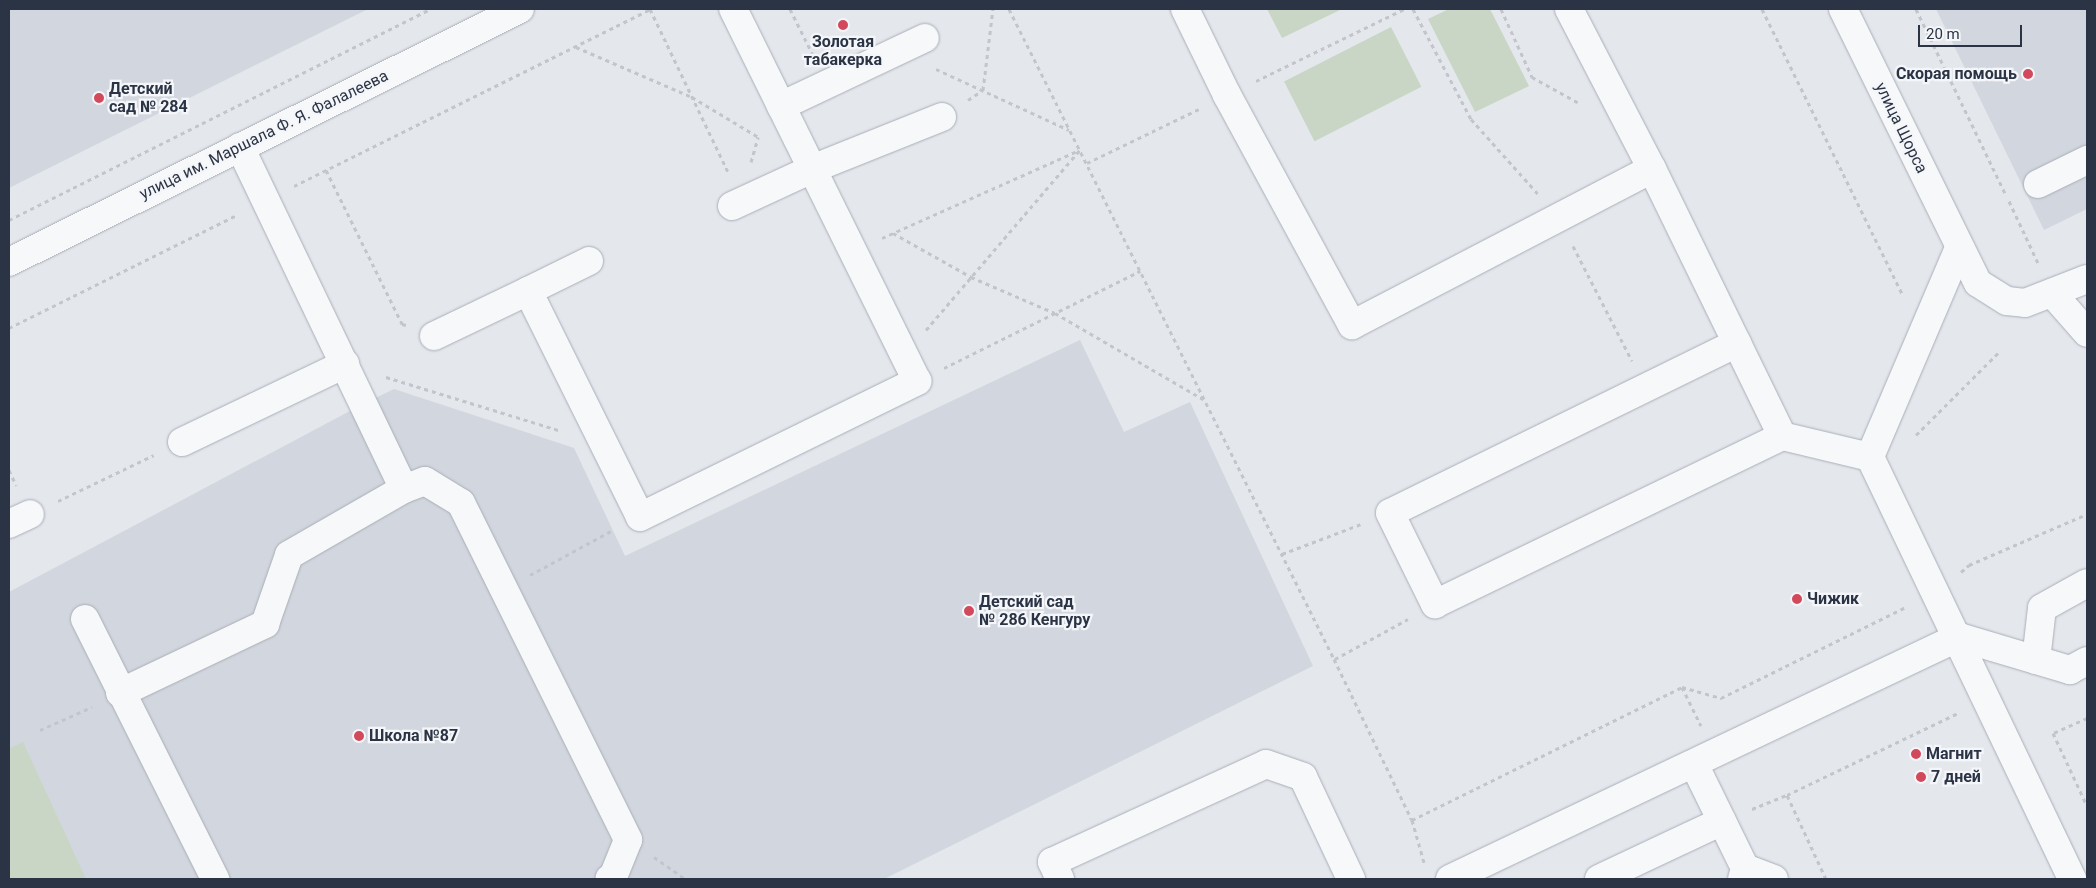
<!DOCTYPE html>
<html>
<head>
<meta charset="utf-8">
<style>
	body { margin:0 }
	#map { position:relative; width:2096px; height:888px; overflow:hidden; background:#e4e7ec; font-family:Roboto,sans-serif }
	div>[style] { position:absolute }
	.built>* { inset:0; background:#d2d6de }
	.green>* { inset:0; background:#c9d6c5; transform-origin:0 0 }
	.path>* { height:3px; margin-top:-1.5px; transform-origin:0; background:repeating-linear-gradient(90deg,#c2c5cb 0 4px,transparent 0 8px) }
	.roads { filter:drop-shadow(0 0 1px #a9aeb7) drop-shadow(0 0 1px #a9aeb7) }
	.minor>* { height:28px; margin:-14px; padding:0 14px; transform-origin:14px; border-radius:14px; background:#f7f8fa }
	.dots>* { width:14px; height:14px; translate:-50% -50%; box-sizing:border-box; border:2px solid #f4f6f9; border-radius:50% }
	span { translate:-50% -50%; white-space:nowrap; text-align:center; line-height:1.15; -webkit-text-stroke:4.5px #f4f6f9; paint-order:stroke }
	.poi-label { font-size:16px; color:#2b3445; font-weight:700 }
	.right { translate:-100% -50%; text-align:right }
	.left { translate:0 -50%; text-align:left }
	.street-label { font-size:16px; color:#2b3445 }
	.frame { position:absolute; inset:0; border:10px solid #2b3445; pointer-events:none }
	.scale { position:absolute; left:1918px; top:25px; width:104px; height:22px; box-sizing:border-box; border:2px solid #2b3445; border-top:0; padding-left:6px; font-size:15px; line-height:18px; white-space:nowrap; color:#2b3445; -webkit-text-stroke:4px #f4f6f9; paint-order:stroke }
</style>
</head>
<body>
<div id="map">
	<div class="built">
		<div style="clip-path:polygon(9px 9px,368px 9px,9px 188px)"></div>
		<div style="clip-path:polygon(1936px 9px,2087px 9px,2087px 209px,2044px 230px)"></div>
		<div style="clip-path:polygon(1080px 340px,1124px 432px,1190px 402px,1313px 666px,884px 879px,9px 879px,9px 592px,365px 403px,394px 389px,574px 448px,625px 556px)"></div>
	</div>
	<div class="green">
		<div style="clip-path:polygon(1267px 9px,1342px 9px,1282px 38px)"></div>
		<div style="clip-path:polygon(1449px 9px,1490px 9px,1529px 86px,1475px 112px,1428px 19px)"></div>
		<div style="left:1391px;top:27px;width:67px;height:120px;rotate:63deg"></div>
		<div style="clip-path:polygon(23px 742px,86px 879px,9px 879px,9px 749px)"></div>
	</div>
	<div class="path">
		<div style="left:650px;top:9px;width:183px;rotate:64.4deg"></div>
		<div style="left:790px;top:9px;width:51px;rotate:63.4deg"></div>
		<div style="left:1009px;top:9px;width:727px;rotate:63.43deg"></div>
		<div style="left:1334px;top:659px;width:179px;rotate:64.2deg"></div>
		<div style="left:1412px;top:820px;width:44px;rotate:74.1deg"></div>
		<div style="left:1413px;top:9px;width:124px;rotate:62.2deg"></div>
		<div style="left:1471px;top:119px;width:101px;rotate:48.2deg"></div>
		<div style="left:1501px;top:9px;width:75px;rotate:65.5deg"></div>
		<div style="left:1532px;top:77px;width:56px;rotate:28.9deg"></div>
		<div style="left:1762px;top:9px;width:319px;rotate:63.8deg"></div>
		<div style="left:1916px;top:9px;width:207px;rotate:64.2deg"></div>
		<div style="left:576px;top:47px;width:126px;rotate:23.3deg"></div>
		<div style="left:692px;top:97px;width:79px;rotate:31.1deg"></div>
		<div style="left:936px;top:69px;width:146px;rotate:24.6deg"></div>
		<div style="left:1256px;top:81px;width:165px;rotate:-25.9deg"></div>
		<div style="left:968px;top:100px;width:18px;rotate:-34deg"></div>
		<div style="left:983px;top:90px;width:82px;rotate:-83deg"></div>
		<div style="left:751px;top:162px;width:26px;rotate:-74deg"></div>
		<div style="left:1087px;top:163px;width:124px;rotate:-25.7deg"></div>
		<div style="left:326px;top:170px;width:172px;rotate:63.7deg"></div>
		<div style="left:402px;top:324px;width:4px;rotate:14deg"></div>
		<div style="left:294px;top:186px;width:398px;rotate:-26.4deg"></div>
		<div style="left:2009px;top:201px;width:68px;rotate:64.9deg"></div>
		<div style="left:9px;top:220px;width:472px;rotate:-26.6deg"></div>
		<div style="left:893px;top:233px;width:90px;rotate:29.4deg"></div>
		<div style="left:971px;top:277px;width:91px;rotate:23.2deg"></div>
		<div style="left:1055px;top:313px;width:175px;rotate:30.2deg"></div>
		<div style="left:882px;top:238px;width:214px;rotate:-24deg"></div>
		<div style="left:1573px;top:246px;width:129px;rotate:62.8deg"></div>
		<div style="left:9px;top:328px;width:254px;rotate:-26.4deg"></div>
		<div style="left:926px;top:330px;width:237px;rotate:-49.5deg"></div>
		<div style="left:944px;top:368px;width:219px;rotate:-26.3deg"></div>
		<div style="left:386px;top:377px;width:184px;rotate:17.1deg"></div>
		<div style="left:1916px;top:435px;width:117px;rotate:-45deg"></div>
		<div style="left:9px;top:470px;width:17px;rotate:65deg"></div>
		<div style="left:58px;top:501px;width:106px;rotate:-25.6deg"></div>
		<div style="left:1282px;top:554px;width:85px;rotate:-20.8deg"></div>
		<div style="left:1961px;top:572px;width:11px;rotate:-41deg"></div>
		<div style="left:1969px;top:565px;width:129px;rotate:-23.4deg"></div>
		<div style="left:530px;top:575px;width:94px;rotate:-28.5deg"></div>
		<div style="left:1335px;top:659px;width:83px;rotate:-28.7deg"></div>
		<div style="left:1682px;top:687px;width:43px;rotate:64deg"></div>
		<div style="left:2087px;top:718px;width:37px;rotate:156deg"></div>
		<div style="left:2053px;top:733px;width:81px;rotate:65deg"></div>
		<div style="left:40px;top:730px;width:57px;rotate:-23.9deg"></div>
		<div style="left:1752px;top:809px;width:38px;rotate:-22deg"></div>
		<div style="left:1412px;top:820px;width:301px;rotate:-26.2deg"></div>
		<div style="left:1682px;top:687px;width:41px;rotate:15.8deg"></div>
		<div style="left:1721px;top:698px;width:208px;rotate:-26.2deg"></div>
		<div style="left:654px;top:857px;width:39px;rotate:35deg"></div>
		<div style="left:1826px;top:879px;width:93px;rotate:-114.9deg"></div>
		<div style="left:1787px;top:795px;width:190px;rotate:-25.6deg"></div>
	</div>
	<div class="roads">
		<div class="minor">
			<div style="left:1185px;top:9px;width:96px;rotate:64deg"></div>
			<div style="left:1227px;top:95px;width:262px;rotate:61.5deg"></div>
			<div style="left:1352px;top:325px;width:338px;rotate:-27.5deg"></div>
			<div style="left:1569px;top:9px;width:180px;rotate:62.6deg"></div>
			<div style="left:1652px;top:169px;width:297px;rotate:64deg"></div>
			<div style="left:1843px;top:9px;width:305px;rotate:63.8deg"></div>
			<div style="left:1978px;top:283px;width:34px;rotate:32deg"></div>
			<div style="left:2007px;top:301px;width:18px;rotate:6deg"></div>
			<div style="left:2025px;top:303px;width:66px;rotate:-21.2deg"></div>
			<div style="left:781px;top:106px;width:159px;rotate:-25.3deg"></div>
			<div style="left:240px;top:147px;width:379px;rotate:64.4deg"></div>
			<div style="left:2038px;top:184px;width:55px;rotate:-26.1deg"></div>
			<div style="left:732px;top:206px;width:88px;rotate:-24.8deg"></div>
			<div style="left:812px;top:169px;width:140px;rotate:-21.8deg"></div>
			<div style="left:1959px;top:248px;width:227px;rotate:113.1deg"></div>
			<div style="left:1870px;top:457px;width:468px;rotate:64.4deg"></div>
			<div style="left:589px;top:261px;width:68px;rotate:153.8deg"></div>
			<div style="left:528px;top:291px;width:252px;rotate:63.6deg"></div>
			<div style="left:640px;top:517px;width:309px;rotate:-26.1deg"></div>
			<div style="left:917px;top:381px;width:415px;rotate:-116.3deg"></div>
			<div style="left:9px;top:262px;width:570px;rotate:-26.34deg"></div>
			<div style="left:2052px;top:293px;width:53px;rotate:48.8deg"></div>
			<div style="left:434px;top:336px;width:104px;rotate:-25.6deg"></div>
			<div style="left:1737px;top:343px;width:386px;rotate:153.9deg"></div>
			<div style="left:1390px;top:513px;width:102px;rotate:63.7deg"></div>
			<div style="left:1435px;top:604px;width:386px;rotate:-25.8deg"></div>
			<div style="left:1782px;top:436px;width:90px;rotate:13.4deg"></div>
			<div style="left:182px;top:442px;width:181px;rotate:-25.6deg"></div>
			<div style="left:9px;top:524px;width:23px;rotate:-25deg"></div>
			<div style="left:85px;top:619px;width:291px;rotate:63.4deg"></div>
			<div style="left:2036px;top:660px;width:52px;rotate:-83.4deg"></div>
			<div style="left:2042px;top:608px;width:51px;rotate:-29.1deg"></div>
			<div style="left:120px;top:693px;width:161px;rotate:-25.4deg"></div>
			<div style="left:265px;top:624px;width:73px;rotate:-70.8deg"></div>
			<div style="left:289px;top:555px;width:133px;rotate:-29.9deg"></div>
			<div style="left:404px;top:489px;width:22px;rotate:-21deg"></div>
			<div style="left:425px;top:481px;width:42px;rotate:31.4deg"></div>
			<div style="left:461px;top:503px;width:376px;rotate:63.6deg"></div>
			<div style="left:628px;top:840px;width:40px;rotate:112deg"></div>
			<div style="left:613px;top:877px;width:4px;rotate:153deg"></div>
			<div style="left:1694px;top:764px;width:116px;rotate:63.9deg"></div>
			<div style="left:1745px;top:868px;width:11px;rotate:105deg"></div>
			<div style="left:1745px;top:868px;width:31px;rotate:21deg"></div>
			<div style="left:1060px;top:879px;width:19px;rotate:-115deg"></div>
			<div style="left:1052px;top:862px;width:235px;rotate:-24.6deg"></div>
			<div style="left:1266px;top:764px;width:39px;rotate:19deg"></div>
			<div style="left:1303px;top:777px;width:113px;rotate:64.8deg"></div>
			<div style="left:1450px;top:879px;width:564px;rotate:-25.43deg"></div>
			<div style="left:1959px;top:637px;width:116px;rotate:16.6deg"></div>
			<div style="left:2070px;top:670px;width:19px;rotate:-28deg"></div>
			<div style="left:1599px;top:879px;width:136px;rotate:-25.2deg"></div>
		</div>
	</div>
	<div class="dots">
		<div style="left:843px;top:25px;background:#d1495b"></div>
		<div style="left:2028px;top:74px;background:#d1495b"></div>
		<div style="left:99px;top:98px;background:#d1495b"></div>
		<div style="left:1797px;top:599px;background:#d1495b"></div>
		<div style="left:969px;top:611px;background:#d1495b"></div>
		<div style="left:359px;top:736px;background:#d1495b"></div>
		<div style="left:1916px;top:754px;background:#d1495b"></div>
		<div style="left:1921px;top:777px;background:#d1495b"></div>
	</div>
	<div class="poi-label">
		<span style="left:843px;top:51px">Золотая<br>табакерка</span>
		<span class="right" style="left:2017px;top:74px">Скорая помощь</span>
		<span class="left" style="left:109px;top:98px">Детский<br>сад № 284</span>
		<span class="left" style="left:1807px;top:599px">Чижик</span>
		<span class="left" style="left:979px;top:611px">Детский сад<br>№ 286 Кенгуру</span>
		<span class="left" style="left:369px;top:736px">Школа №87</span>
		<span class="left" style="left:1926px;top:754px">Магнит</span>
		<span class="left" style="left:1931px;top:777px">7 дней</span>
	</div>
	<div class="street-label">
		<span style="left:1901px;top:128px;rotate:64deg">улица Щорса</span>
		<span style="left:264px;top:135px;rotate:-26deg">улица им. Маршала Ф. Я. Фалалеева</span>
	</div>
	<div class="frame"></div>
	<div class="scale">20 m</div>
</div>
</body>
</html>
